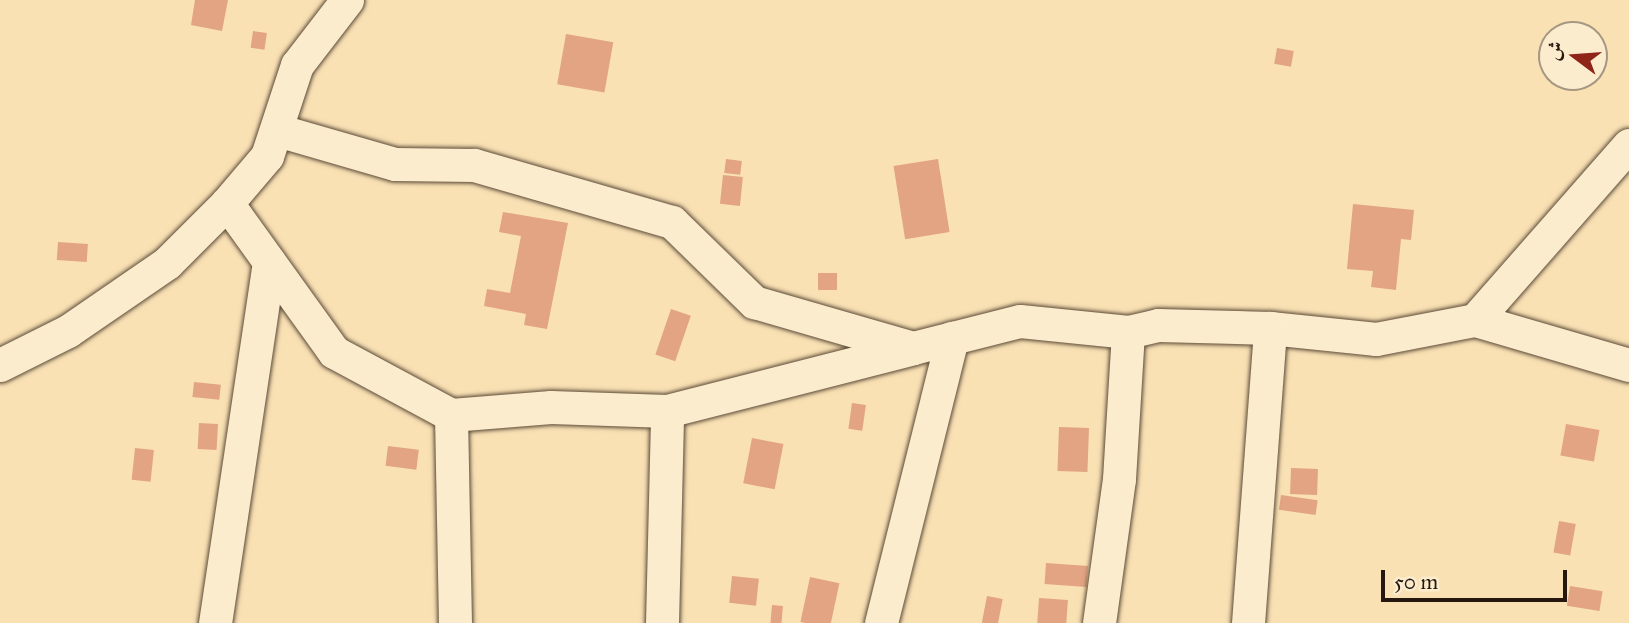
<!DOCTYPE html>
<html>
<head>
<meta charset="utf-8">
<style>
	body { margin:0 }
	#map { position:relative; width:1629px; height:623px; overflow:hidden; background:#f9e1b4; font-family:"IM FELL Great Primer",Amiri,serif }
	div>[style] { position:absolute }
	.building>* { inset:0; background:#e2a483; transform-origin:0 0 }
	.roads { filter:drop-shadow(0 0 2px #5c4a38) drop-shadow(0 0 2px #5c4a38) }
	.minor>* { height:33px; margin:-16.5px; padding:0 16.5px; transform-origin:16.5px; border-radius:16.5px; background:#fbecce }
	span { translate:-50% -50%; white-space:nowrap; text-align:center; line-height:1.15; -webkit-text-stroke:5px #fbecce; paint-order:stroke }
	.north { position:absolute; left:1538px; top:21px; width:70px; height:70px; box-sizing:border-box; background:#fbecce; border:2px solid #a69782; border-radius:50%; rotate:286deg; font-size:19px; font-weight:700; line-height:28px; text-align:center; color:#27180f }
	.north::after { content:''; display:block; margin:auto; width:24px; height:32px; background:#8f2418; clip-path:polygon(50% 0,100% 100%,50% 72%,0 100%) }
	.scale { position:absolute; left:1381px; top:570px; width:186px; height:32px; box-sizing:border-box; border:4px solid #27180f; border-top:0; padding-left:9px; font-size:21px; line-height:24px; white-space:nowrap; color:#27180f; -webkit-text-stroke:5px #fbecce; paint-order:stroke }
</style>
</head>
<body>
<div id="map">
	<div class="building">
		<div style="clip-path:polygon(195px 0,228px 0,222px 31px,191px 25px)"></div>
		<div style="left:253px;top:31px;width:14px;height:17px;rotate:8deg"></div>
		<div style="left:566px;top:34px;width:48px;height:51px;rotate:10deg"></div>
		<div style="left:1277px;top:48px;width:17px;height:16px;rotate:10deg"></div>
		<div style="left:726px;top:159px;width:16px;height:14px;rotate:7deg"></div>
		<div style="left:938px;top:159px;width:74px;height:45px;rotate:81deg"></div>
		<div style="left:723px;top:175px;width:20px;height:29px;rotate:6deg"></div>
		<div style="clip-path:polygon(1353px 204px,1414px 210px,1411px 240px,1401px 239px,1396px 290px,1371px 287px,1373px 271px,1347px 269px)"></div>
		<div style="clip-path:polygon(503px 212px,568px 223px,547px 329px,524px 325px,526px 314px,484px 306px,487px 289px,510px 293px,521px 236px,499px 232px)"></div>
		<div style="left:58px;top:242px;width:30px;height:18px;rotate:4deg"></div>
		<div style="left:818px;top:273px;width:19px;height:17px"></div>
		<div style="left:671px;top:309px;width:21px;height:48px;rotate:19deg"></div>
		<div style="left:194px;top:382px;width:27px;height:15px;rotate:6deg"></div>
		<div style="left:852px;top:403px;width:14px;height:26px;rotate:8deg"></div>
		<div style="left:199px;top:423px;width:19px;height:26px;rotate:3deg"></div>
		<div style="left:1566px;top:424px;width:34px;height:32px;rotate:10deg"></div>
		<div style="left:1059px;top:427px;width:30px;height:44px;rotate:2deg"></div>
		<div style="left:752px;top:438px;width:32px;height:46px;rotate:11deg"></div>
		<div style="left:388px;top:446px;width:31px;height:20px;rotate:7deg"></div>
		<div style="left:135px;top:448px;width:19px;height:32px;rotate:6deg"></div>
		<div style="left:1291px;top:468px;width:27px;height:26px;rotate:2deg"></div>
		<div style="left:1281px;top:495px;width:37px;height:15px;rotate:8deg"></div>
		<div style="left:1559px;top:521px;width:17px;height:32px;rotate:10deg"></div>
		<div style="left:1046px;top:563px;width:42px;height:21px;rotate:4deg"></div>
		<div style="left:732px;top:576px;width:27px;height:27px;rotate:6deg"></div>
		<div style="left:810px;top:577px;width:30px;height:46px;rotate:12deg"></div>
		<div style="left:1570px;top:586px;width:33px;height:20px;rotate:9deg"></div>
		<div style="left:987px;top:596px;width:16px;height:27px;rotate:11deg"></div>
		<div style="left:1039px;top:598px;width:29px;height:25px;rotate:4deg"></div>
		<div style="left:772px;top:605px;width:11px;height:18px;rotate:5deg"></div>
	</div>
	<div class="roads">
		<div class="minor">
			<div style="left:277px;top:130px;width:123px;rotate:16.1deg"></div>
			<div style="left:395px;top:164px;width:79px;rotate:0.7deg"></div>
			<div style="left:474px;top:165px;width:206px;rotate:16.1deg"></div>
			<div style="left:672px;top:222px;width:115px;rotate:44.3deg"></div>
			<div style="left:754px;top:302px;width:166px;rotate:16.1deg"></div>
			<div style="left:913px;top:348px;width:110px;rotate:-14.2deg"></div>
			<div style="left:1020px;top:321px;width:109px;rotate:5.8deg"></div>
			<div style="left:1128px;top:332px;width:31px;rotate:-13deg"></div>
			<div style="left:1158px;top:325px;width:112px;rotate:1.5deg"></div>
			<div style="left:1270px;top:328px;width:107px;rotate:5.9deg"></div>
			<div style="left:1376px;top:339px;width:101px;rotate:-10.9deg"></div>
			<div style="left:1475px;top:320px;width:160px;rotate:16.3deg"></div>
			<div style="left:227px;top:203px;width:183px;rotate:54.3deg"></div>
			<div style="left:334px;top:352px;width:133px;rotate:28.3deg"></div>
			<div style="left:451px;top:415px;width:100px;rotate:-4.6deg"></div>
			<div style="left:551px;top:407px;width:116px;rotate:2deg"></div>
			<div style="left:667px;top:411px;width:252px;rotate:-14.3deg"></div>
			<div style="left:1475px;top:320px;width:233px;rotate:-48.7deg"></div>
			<div style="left:0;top:365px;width:76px;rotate:-26.6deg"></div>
			<div style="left:68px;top:331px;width:120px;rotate:-34.5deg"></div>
			<div style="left:167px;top:263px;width:85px;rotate:-45deg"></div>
			<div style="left:227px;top:203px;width:62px;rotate:-49.6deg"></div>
			<div style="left:267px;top:156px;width:96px;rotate:-71.8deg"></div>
			<div style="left:297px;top:65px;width:82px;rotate:-52.4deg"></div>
			<div style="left:451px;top:415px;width:208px;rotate:88.9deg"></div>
			<div style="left:215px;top:623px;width:365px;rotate:-81.5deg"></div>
			<div style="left:662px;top:623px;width:212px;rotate:-88.6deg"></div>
			<div style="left:881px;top:623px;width:294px;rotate:-76deg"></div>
			<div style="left:1099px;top:623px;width:145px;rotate:-82.1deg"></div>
			<div style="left:1119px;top:479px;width:147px;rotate:-86.5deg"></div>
			<div style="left:1248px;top:623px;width:296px;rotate:-85.7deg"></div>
		</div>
	</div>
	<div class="north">ش</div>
	<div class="scale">50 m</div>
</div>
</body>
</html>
